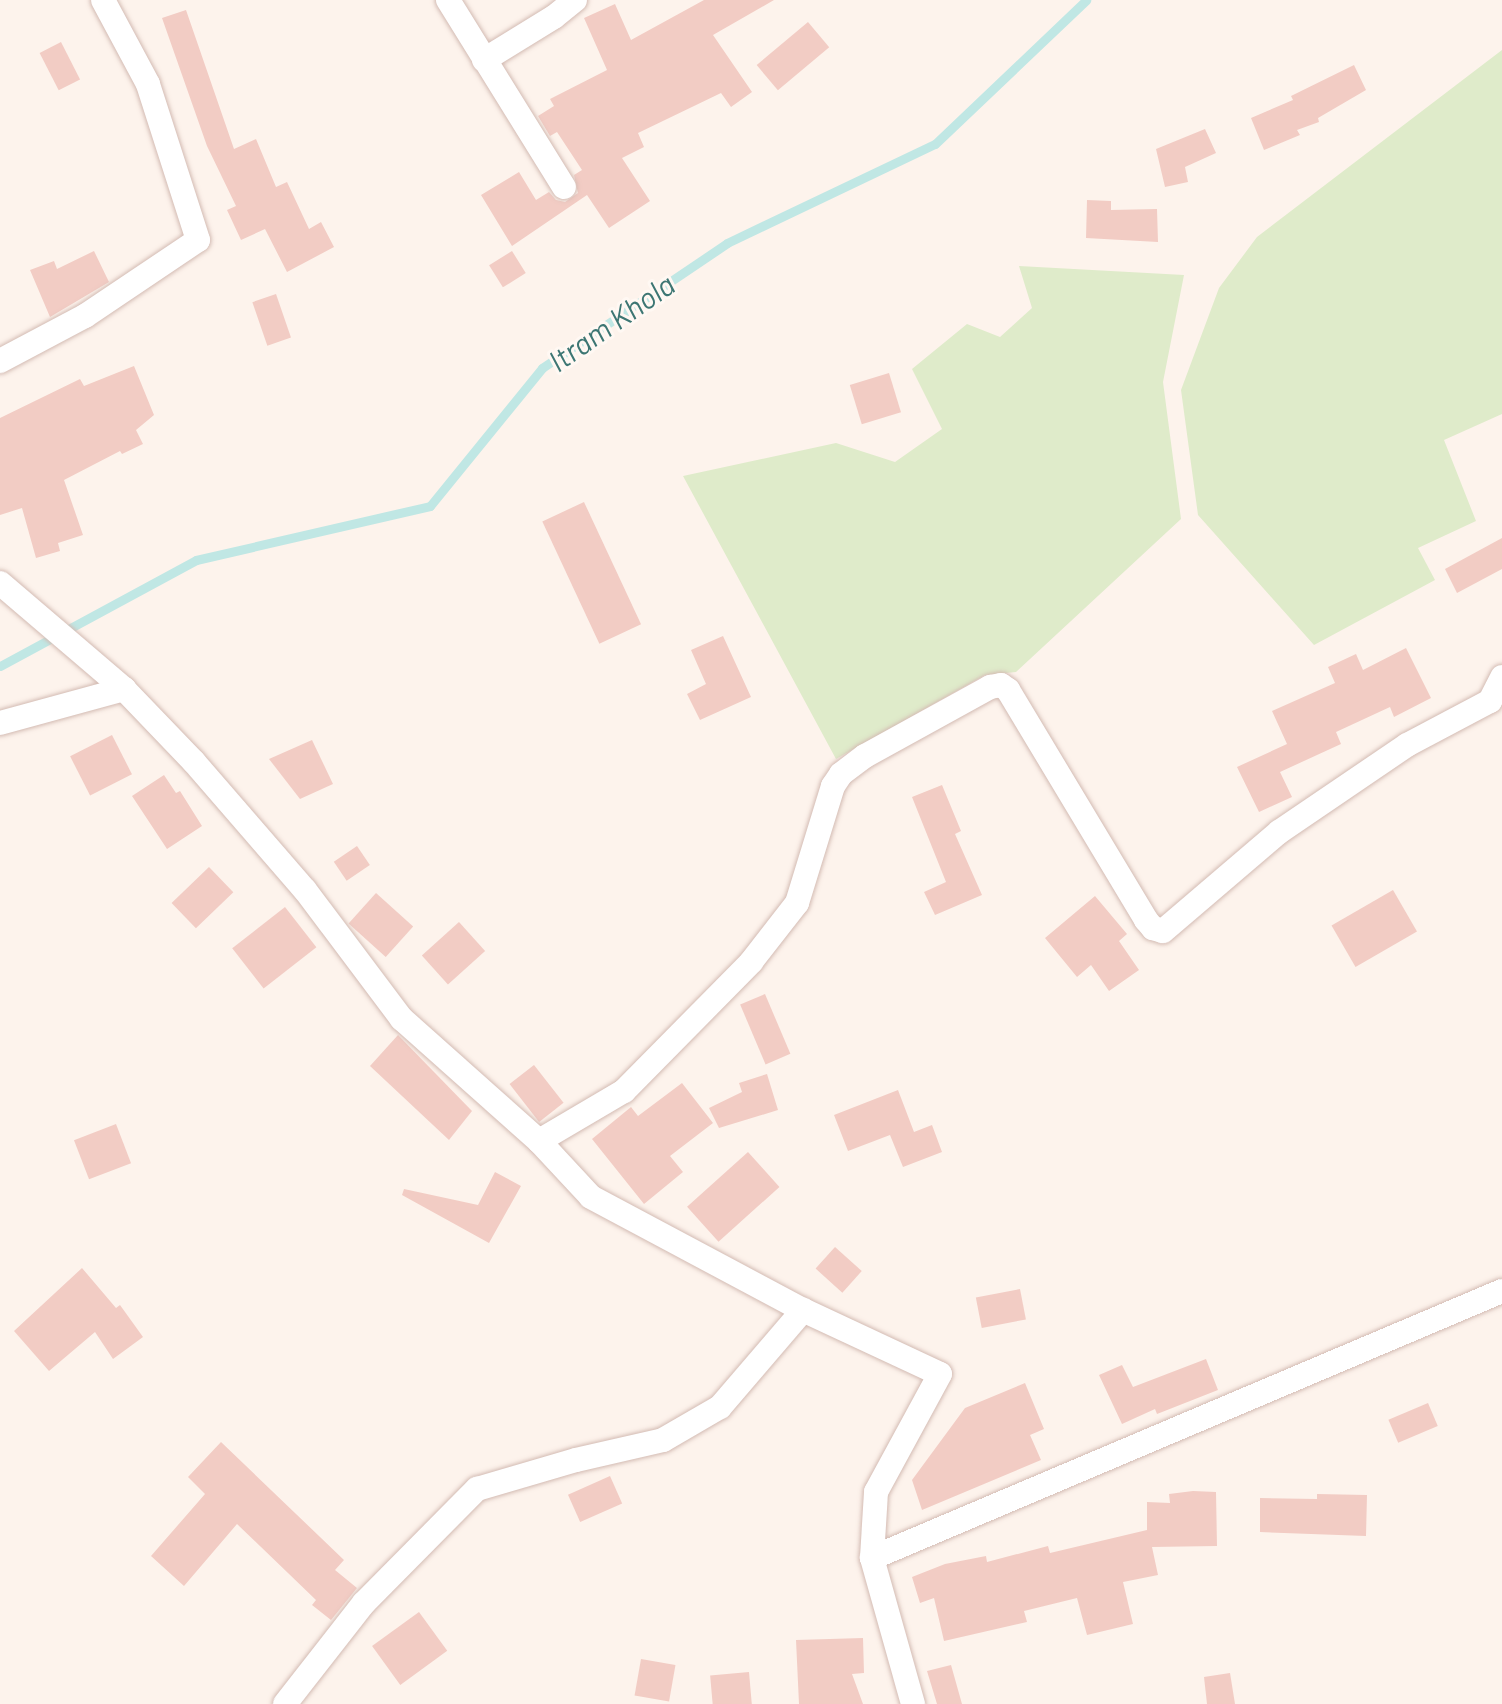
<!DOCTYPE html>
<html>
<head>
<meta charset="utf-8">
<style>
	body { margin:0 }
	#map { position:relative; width:1502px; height:1704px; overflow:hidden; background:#fdf3ec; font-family:Barlow,sans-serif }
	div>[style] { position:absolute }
	.green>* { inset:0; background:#dfebca }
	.stream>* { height:9px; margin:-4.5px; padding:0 4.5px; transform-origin:4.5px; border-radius:4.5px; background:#c0e7e4 }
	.building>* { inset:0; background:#f2ccc4; transform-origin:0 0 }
	.roads { filter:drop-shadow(0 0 2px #d3bbb3) drop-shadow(0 0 2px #d3bbb3) }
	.street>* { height:24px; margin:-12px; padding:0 12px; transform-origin:12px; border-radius:12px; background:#fff }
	span { translate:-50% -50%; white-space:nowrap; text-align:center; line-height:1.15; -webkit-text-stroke:6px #fff8f3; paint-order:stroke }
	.water-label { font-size:30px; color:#3d7673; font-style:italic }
</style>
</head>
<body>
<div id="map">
	<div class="green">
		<div style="clip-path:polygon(1502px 50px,1502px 414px,1444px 440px,1476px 521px,1418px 548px,1435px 580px,1314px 645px,1198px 515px,1181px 390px,1219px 288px,1257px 237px)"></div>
		<div style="clip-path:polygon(1019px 266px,1184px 275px,1163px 382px,1181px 519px,1016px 672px,985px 675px,836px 759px,683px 476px,836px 443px,895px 462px,942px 429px,912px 369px,967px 324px,1000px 337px,1032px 308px)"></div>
	</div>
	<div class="stream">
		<div style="left:0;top:666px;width:223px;rotate:-28.4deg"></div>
		<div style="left:196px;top:560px;width:240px;rotate:-13deg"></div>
		<div style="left:430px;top:506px;width:178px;rotate:-50.9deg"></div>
		<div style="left:542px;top:368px;width:223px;rotate:-34deg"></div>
		<div style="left:727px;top:243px;width:230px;rotate:-25.5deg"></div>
		<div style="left:935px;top:144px;width:209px;rotate:-43.6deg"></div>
	</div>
	<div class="building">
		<div style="clip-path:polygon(704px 0,774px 0,713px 35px,752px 92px,731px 107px,721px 93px,638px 133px,644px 147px,622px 158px,650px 201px,609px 228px,587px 195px,512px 246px,481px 195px,519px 172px,536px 200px,549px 192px,556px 200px,565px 202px,578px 193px,574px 175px,582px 170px,557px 132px,550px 136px,538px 116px,554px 106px,550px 99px,607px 70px,584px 18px,615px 4px,631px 40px)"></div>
		<div style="clip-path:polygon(186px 10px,234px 149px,256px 139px,276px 187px,287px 182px,309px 229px,321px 222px,334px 247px,287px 272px,265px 229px,241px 240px,227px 210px,236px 206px,207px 146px,162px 18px)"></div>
		<div style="left:808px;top:22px;width:33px;height:67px;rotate:50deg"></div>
		<div style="left:61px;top:42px;width:42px;height:24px;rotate:63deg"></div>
		<div style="clip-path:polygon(1354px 65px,1366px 90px,1318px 118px,1319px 122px,1297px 130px,1300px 135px,1264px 150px,1251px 118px,1293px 100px,1291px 96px)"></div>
		<div style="clip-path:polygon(1205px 129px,1216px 153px,1185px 167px,1188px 182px,1165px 187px,1156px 149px)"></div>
		<div style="clip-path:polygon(1087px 200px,1111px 201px,1111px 210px,1157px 209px,1158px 242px,1086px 238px)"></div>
		<div style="clip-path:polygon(94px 251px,109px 282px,50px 317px,30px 270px,54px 261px,57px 269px)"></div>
		<div style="left:512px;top:251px;width:26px;height:27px;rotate:58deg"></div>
		<div style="left:276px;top:294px;width:46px;height:25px;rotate:71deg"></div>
		<div style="clip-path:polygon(134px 366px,154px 415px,136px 430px,143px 444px,122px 454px,120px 451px,64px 480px,83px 535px,58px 543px,60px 551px,36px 558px,22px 508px,0 515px,0 418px,80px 379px,84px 386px)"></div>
		<div style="left:889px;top:373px;width:41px;height:41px;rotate:73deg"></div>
		<div style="left:584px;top:502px;width:135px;height:46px;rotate:65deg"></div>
		<div style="clip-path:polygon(1502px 538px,1502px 569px,1457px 593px,1445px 569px)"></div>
		<div style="clip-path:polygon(723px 636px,751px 697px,700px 720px,687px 694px,706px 684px,691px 650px)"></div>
		<div style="clip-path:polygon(1406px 648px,1431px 698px,1394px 717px,1390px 707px,1336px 732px,1341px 744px,1280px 772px,1292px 797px,1259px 812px,1237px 767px,1287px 744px,1272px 711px,1335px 683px,1328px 667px,1356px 654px,1363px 670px)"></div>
		<div style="left:112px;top:735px;width:44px;height:47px;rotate:63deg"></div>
		<div style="clip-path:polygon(312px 740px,333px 784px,300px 799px,269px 759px)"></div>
		<div style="clip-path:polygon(164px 775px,176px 793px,180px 791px,202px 826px,167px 849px,132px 796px)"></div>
		<div style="clip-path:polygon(942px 785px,961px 831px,955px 834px,982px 895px,935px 915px,924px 892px,946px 882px,912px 797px)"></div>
		<div style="left:357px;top:846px;width:23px;height:28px;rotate:56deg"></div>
		<div style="left:209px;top:867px;width:35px;height:52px;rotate:46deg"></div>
		<div style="left:1393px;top:890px;width:48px;height:71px;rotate:60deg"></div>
		<div style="left:376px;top:893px;width:50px;height:41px;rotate:42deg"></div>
		<div style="clip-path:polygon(1095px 896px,1127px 934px,1119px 941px,1139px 970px,1109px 991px,1091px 965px,1077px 977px,1045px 938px)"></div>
		<div style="left:285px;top:907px;width:51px;height:67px;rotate:52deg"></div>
		<div style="left:459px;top:922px;width:39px;height:50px;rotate:48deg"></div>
		<div style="left:765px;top:994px;width:65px;height:27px;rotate:67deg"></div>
		<div style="clip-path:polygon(398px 1035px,472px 1111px,449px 1140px,370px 1066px)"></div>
		<div style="left:534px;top:1065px;width:48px;height:31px;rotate:52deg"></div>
		<div style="clip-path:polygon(767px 1074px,778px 1110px,719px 1128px,709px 1108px,742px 1092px,739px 1083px)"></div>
		<div style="clip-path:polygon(682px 1083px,713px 1123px,670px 1156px,683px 1172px,644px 1204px,592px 1139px,631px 1107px,638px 1116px)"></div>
		<div style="clip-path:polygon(898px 1090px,914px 1132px,932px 1125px,942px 1152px,903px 1167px,890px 1135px,848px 1151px,834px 1115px)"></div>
		<div style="left:116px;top:1124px;width:42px;height:45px;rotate:69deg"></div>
		<div style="left:748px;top:1152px;width:47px;height:82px;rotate:48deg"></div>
		<div style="clip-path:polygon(495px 1172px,521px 1186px,489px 1243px,402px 1195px,404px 1189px,478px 1205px)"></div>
		<div style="left:835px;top:1247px;width:36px;height:29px;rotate:42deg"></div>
		<div style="clip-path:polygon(82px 1268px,116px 1308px,120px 1305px,143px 1337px,113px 1359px,95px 1332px,49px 1371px,14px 1331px)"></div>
		<div style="left:1020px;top:1289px;width:31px;height:45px;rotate:79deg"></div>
		<div style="clip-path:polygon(1206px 1359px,1218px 1390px,1157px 1414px,1155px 1409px,1122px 1424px,1099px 1375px,1122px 1365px,1133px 1387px)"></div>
		<div style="clip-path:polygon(1025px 1383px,1044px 1429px,1030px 1435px,1041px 1460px,922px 1510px,912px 1480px,965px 1408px)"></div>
		<div style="left:1428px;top:1403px;width:25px;height:43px;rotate:67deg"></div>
		<div style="clip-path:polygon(221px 1442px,344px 1560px,335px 1570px,357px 1588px,331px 1620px,312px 1605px,316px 1600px,237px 1524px,184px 1586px,151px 1556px,205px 1494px,188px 1477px)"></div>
		<div style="left:610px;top:1476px;width:30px;height:46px;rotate:66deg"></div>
		<div style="clip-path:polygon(1193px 1491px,1216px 1492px,1217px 1546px,1152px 1547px,1158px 1575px,1123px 1582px,1133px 1624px,1087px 1635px,1077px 1598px,1024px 1611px,1027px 1622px,944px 1641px,934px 1598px,920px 1603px,912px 1577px,945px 1564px,986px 1556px,987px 1562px,1048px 1546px,1050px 1553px,1147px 1530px,1147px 1502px,1170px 1503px,1169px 1494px)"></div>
		<div style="clip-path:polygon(1317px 1494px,1367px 1495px,1366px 1536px,1260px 1532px,1260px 1498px,1317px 1499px)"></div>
		<div style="left:419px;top:1612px;width:48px;height:58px;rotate:54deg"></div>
		<div style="clip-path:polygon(863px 1638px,864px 1673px,852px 1674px,863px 1704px,799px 1704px,796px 1640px)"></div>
		<div style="left:641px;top:1659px;width:35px;height:37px;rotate:10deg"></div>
		<div style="clip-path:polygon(951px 1665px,962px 1704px,937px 1704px,927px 1671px)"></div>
		<div style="left:749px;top:1672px;width:32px;height:39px;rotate:85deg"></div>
		<div style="clip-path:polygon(1230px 1673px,1235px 1704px,1207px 1704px,1204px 1677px)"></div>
	</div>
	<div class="roads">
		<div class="street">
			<div style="left:448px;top:0;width:220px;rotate:58.2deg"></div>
			<div style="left:484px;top:60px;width:82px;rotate:-31.6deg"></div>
			<div style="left:554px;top:17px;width:27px;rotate:-39deg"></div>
			<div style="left:0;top:361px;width:96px;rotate:-27.9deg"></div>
			<div style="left:85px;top:316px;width:136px;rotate:-33.9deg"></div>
			<div style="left:198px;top:240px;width:164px;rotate:-107.8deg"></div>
			<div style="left:148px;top:84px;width:95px;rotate:-118.2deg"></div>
			<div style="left:0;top:583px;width:163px;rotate:40.5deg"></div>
			<div style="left:124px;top:689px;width:101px;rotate:46.2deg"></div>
			<div style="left:194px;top:762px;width:169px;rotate:49.1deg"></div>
			<div style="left:305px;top:890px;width:161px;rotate:53.1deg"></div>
			<div style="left:402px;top:1019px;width:183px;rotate:41.7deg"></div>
			<div style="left:539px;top:1141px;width:76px;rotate:47.1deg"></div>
			<div style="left:591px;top:1197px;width:240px;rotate:28.1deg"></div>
			<div style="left:803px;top:1310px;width:151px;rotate:25deg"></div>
			<div style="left:940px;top:1374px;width:134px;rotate:118.5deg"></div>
			<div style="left:876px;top:1492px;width:66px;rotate:93.5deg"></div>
			<div style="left:872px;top:1558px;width:152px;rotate:74.3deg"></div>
			<div style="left:0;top:723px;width:129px;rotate:-15.3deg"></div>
			<div style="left:539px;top:1141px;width:99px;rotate:-30.5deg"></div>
			<div style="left:624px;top:1091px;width:181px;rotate:-45.4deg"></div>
			<div style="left:751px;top:962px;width:75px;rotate:-52.1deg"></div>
			<div style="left:797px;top:903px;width:122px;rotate:-72.9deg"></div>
			<div style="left:833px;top:786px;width:14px;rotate:-56deg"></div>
			<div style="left:841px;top:774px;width:30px;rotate:-37deg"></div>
			<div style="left:865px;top:756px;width:143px;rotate:-28.9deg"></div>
			<div style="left:990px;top:687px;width:11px;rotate:-10deg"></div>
			<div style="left:1001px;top:685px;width:9px;rotate:36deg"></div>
			<div style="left:1008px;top:690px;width:268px;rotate:59deg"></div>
			<div style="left:1146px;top:920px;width:11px;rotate:49deg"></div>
			<div style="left:1153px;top:928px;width:10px;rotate:17deg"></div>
			<div style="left:1163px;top:931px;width:153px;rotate:-40.5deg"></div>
			<div style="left:1279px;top:832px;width:155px;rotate:-34.2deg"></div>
			<div style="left:1407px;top:745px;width:94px;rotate:-27.9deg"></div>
			<div style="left:1490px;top:701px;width:27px;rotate:-63deg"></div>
			<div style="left:872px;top:1558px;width:684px;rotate:-22.97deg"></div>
			<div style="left:285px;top:1704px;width:128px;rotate:-52deg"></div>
			<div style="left:364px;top:1603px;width:161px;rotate:-45.3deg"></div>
			<div style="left:477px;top:1489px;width:103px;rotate:-16.3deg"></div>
			<div style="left:576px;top:1460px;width:89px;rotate:-12.9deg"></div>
			<div style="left:663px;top:1440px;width:66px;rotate:-30.1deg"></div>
			<div style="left:720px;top:1407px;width:128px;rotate:-49.4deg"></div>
		</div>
	</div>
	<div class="water-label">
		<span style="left:611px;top:322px;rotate:-35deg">Itram Khola</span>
	</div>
</div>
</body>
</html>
